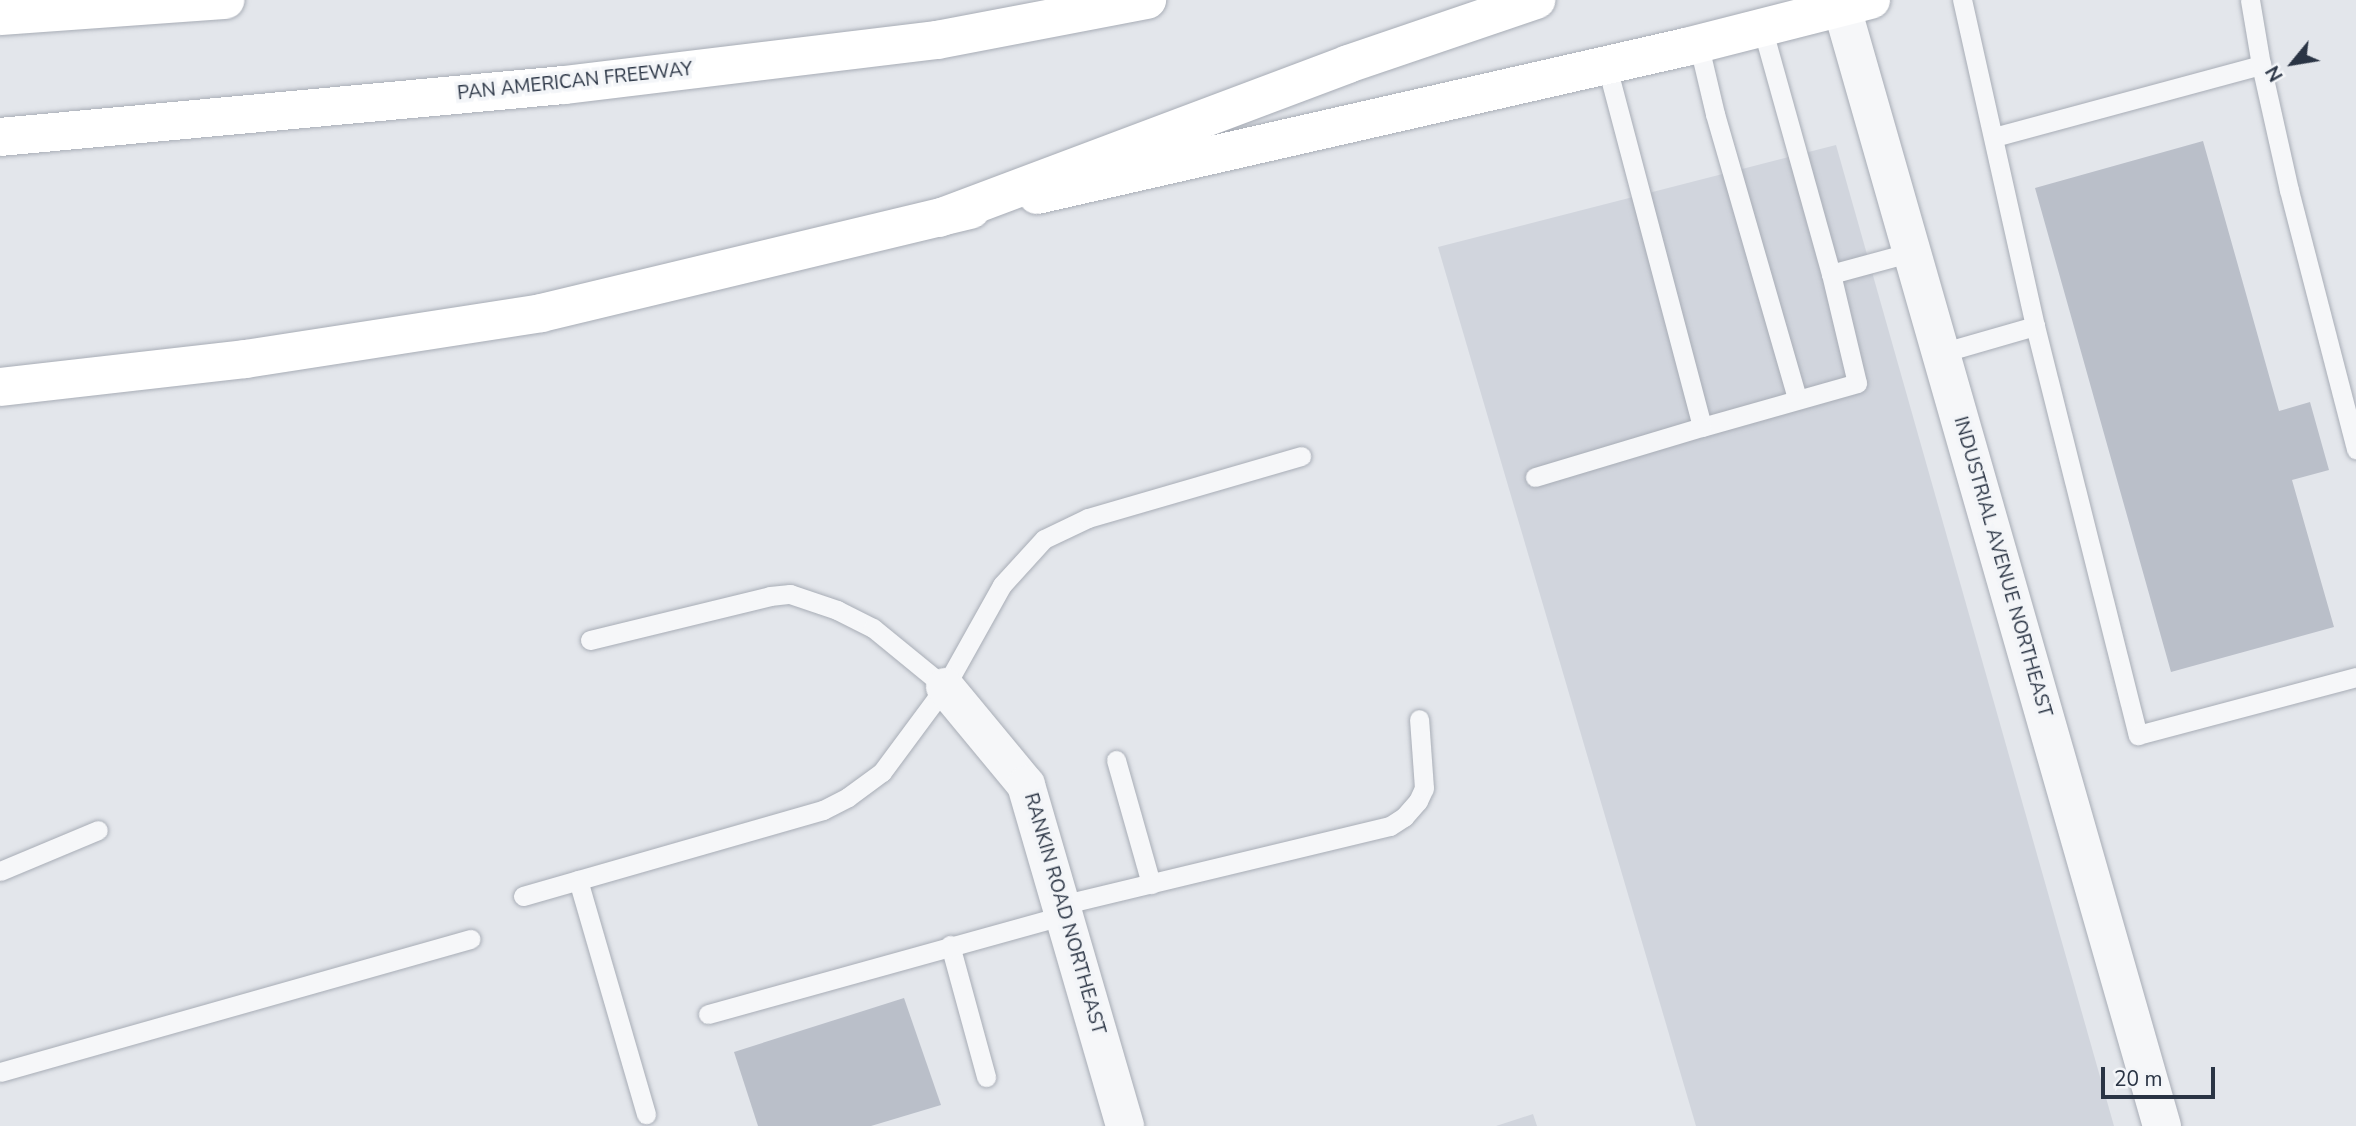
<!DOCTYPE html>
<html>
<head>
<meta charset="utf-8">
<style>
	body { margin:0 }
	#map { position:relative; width:2356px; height:1126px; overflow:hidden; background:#e3e6eb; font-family:"Nunito Sans",sans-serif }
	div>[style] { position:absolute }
	.built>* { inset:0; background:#d1d5dd }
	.building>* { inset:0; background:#babfc9 }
	.roads { filter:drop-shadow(0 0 2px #a8adb6) drop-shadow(0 0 2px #a8adb6) }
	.service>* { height:19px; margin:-9.5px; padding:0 9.5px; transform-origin:9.5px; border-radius:9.5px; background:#f6f7f9 }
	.minor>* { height:38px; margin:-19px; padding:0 19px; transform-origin:19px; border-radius:19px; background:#f6f7f9 }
	.secondary>* { height:38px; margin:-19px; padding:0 19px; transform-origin:19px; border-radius:19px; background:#fff }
	.motorway>* { height:38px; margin:-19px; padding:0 19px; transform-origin:19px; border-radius:19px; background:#fff }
	span { translate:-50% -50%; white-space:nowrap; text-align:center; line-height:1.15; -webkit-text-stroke:7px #f3f5f8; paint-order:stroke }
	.street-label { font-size:19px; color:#2a3444 }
	.north { position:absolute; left:2258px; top:28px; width:70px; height:70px; -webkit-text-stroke:5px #f3f5f8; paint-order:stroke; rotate:240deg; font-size:19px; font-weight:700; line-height:28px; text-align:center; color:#2a3444 }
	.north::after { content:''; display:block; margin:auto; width:24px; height:32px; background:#2a3444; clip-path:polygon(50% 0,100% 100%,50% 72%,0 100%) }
	.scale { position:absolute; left:2101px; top:1067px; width:114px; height:32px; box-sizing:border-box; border:4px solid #2a3444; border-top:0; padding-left:9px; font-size:21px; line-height:24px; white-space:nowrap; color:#2a3444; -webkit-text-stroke:5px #f3f5f8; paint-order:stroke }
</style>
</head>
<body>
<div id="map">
	<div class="built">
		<div style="clip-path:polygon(1836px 145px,2114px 1126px,1696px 1126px,1438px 247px)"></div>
		<div style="clip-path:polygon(1533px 1114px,1537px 1126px,1496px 1126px)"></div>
	</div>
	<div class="building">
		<div style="clip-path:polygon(2203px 141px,2279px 411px,2310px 402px,2329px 470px,2292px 480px,2334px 627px,2171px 672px,2035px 188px)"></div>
		<div style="clip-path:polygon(904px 998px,941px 1105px,871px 1126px,758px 1126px,734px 1052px)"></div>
	</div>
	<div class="roads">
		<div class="service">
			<div style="left:1762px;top:27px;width:256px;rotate:74.4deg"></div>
			<div style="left:1698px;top:42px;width:74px;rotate:76.7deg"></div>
			<div style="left:1715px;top:114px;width:296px;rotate:73.9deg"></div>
			<div style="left:1606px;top:63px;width:376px;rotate:75.2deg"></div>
			<div style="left:1702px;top:427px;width:161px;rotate:-15.8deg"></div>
			<div style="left:1857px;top:383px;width:112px;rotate:-103.4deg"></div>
			<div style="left:1831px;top:274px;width:84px;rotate:-15.2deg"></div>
			<div style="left:2261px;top:65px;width:128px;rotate:77.4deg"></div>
			<div style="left:2289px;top:190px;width:268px;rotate:75.5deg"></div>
			<div style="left:1994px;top:137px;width:277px;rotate:-15.1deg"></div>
			<div style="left:2261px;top:65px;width:66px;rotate:-99.6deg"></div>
			<div style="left:2035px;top:326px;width:422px;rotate:75.9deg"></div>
			<div style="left:2138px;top:735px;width:226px;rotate:-14.9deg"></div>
			<div style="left:1941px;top:353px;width:98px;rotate:-16deg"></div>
			<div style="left:2035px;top:326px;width:334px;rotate:-102.6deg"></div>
			<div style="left:1535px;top:477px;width:174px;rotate:-16.7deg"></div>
			<div style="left:590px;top:640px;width:185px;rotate:-13.7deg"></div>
			<div style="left:770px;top:596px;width:20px;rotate:-6deg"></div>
			<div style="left:790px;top:594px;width:50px;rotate:18.8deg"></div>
			<div style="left:837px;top:610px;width:40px;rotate:26.6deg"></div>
			<div style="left:873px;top:628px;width:93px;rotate:39.3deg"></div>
			<div style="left:1116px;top:760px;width:129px;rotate:74.2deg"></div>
			<div style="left:0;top:871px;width:106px;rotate:-22.7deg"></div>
			<div style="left:578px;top:880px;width:244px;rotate:73.8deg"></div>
			<div style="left:523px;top:896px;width:312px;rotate:-16deg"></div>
			<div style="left:823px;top:810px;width:28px;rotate:-27deg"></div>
			<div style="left:848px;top:797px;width:42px;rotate:-36.3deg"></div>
			<div style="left:882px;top:772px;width:106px;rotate:-53.5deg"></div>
			<div style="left:945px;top:687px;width:117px;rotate:-60.8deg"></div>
			<div style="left:1002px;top:585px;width:62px;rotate:-47.6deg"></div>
			<div style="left:1044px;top:539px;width:49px;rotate:-25.5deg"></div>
			<div style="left:1088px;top:518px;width:222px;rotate:-16.2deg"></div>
			<div style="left:1061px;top:905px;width:338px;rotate:-13.5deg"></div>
			<div style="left:1390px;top:826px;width:17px;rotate:-33deg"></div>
			<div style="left:1404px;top:817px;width:21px;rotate:-49deg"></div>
			<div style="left:1418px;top:801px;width:14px;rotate:-65deg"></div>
			<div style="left:1424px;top:788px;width:69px;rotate:-94.1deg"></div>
			<div style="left:950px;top:945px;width:137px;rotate:74.7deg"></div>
			<div style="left:708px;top:1014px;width:370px;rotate:-15.5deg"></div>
			<div style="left:0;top:1072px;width:489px;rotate:-15.8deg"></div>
		</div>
		<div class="minor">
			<div style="left:1842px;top:8px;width:1163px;rotate:74.03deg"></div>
			<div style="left:945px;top:687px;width:127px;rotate:50.4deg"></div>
			<div style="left:1026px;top:785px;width:355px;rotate:73.8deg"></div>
		</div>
		<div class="secondary">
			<div style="left:1037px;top:195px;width:666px;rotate:-12.85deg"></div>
			<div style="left:1686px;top:47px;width:191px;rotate:-14.3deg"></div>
			<div style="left:0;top:387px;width:247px;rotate:-6.5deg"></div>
			<div style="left:245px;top:359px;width:300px;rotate:-8.8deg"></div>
			<div style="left:541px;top:313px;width:442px;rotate:-13.5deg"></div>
		</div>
		<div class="motorway">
			<div style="left:0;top:16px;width:226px;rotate:-4.1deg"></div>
			<div style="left:0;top:137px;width:566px;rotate:-5.27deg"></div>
			<div style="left:564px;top:85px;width:376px;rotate:-6.9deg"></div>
			<div style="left:937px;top:40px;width:214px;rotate:-10.8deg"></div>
			<div style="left:939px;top:218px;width:437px;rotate:-20.6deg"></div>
			<div style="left:1348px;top:64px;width:199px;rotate:-18.8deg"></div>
		</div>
	</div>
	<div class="street-label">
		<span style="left:575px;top:82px;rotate:-6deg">PAN AMERICAN FREEWAY</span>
		<span style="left:2002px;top:567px;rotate:74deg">INDUSTRIAL AVENUE NORTHEAST</span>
		<span style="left:1064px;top:914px;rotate:74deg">RANKIN ROAD NORTHEAST</span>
	</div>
	<div class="north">N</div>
	<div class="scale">20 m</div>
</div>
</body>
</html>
